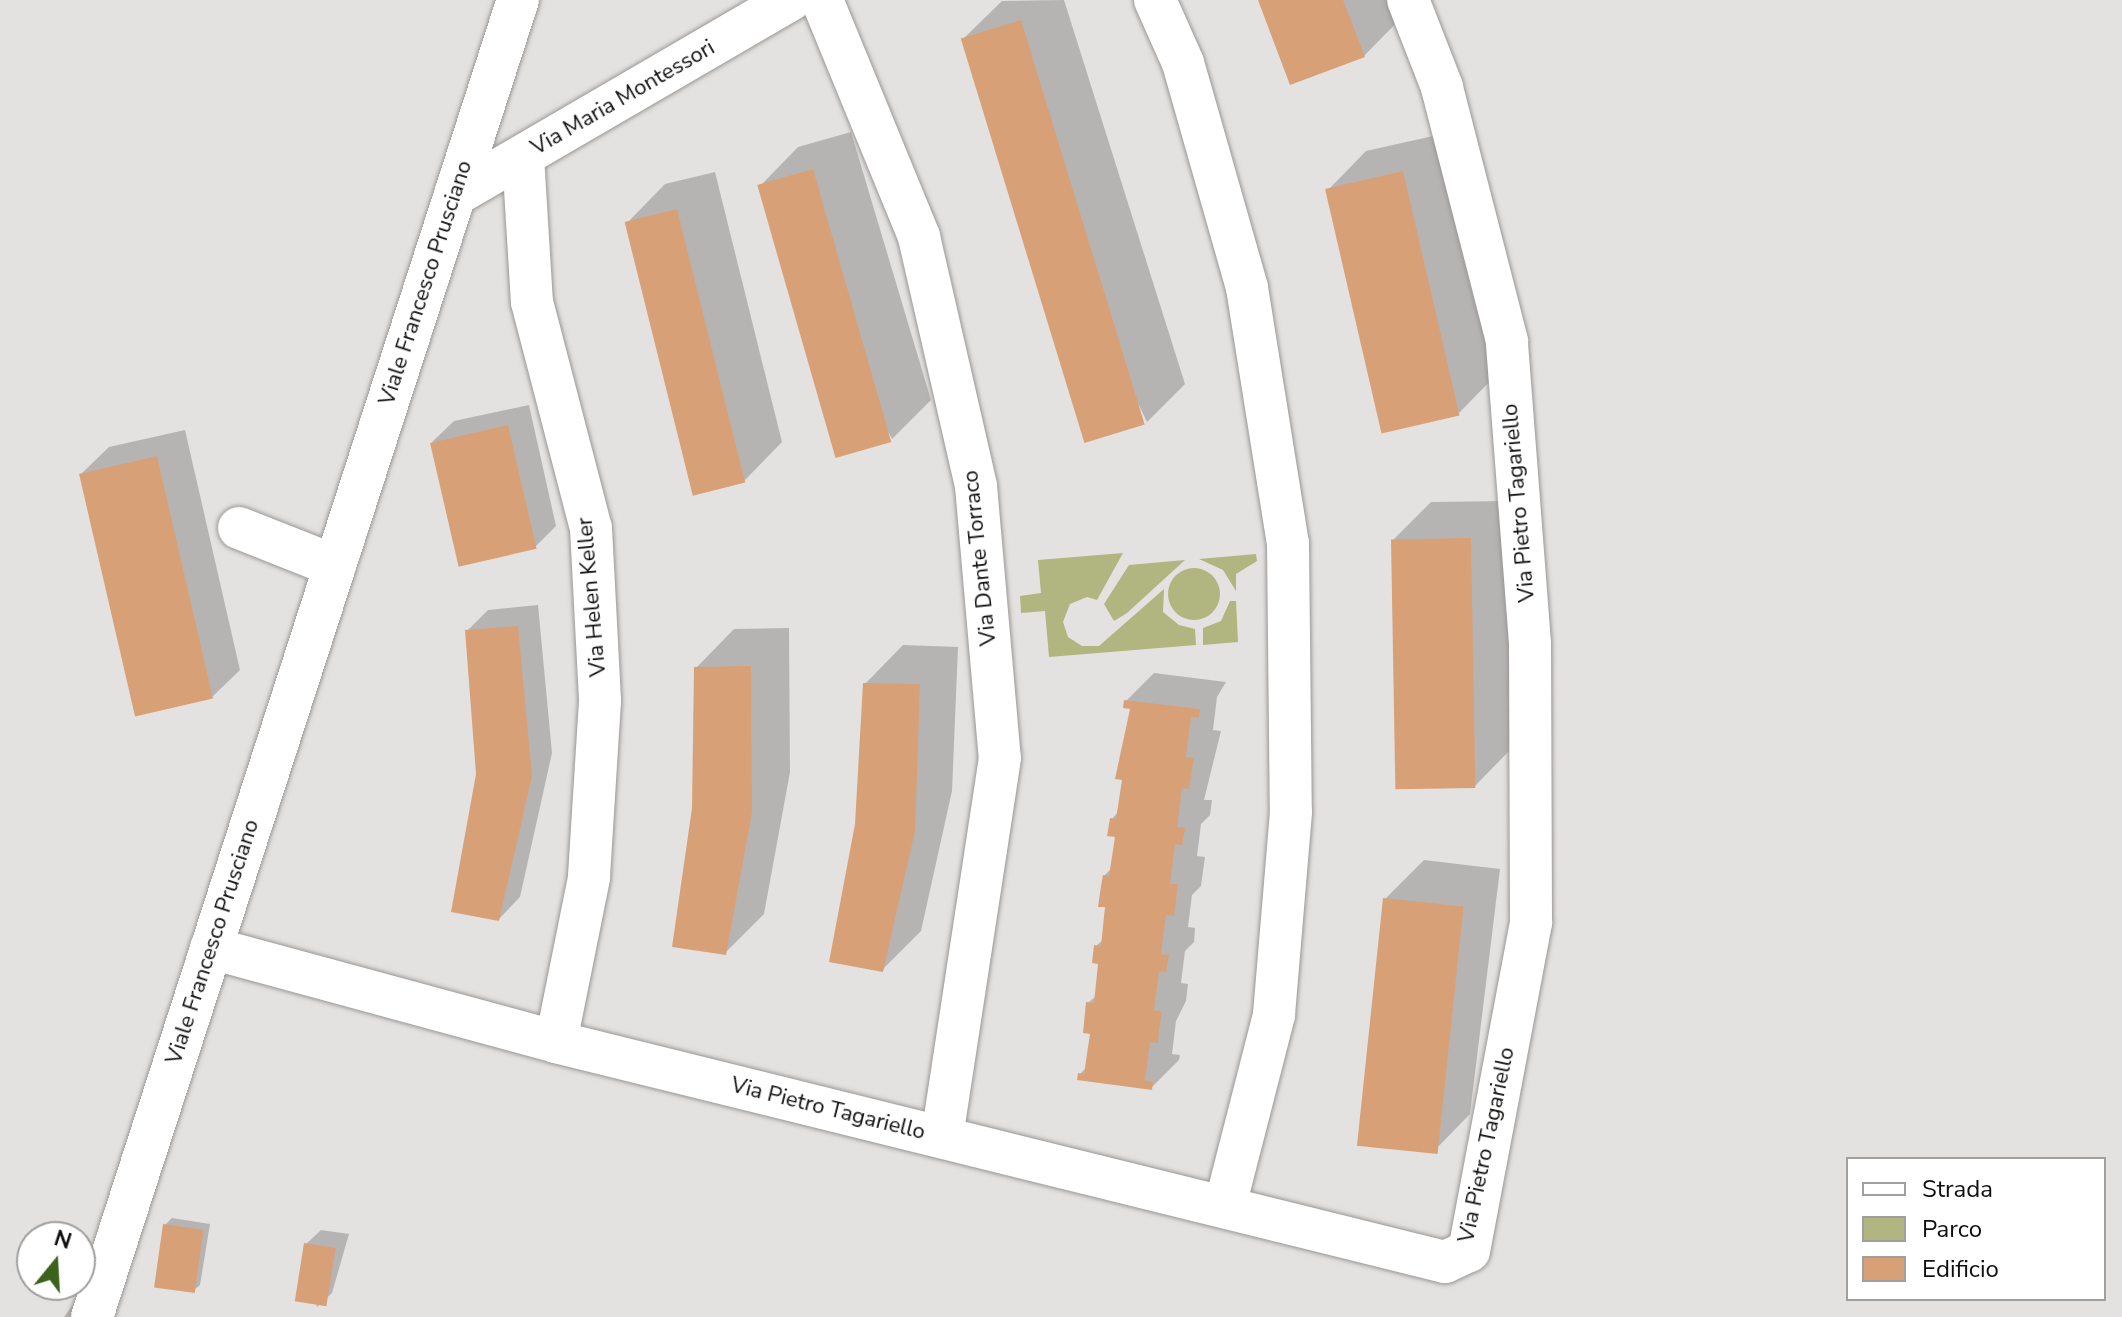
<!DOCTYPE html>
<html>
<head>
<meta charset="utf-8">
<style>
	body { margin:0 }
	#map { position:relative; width:2122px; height:1317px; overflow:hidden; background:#e4e2e0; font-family:"Nunito Sans",sans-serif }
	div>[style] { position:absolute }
	.green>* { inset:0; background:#b1b57f }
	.round { border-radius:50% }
	.shadow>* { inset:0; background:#0003 }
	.building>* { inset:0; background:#d8a077; transform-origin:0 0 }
	.roads { filter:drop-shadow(0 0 2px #999795) drop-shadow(0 0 2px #999795) }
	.minor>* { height:42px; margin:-21px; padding:0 21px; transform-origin:21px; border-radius:21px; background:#fff }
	span { translate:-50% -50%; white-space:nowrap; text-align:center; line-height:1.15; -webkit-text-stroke:8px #fff; paint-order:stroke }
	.street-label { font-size:22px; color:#100f0e }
	.legend { position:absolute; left:1846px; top:1157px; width:260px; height:144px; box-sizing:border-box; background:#fff; border:2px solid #9f9f9f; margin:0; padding:10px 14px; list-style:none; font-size:24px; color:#100f0e }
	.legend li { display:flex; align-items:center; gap:16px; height:40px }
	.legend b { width:40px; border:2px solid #9f9f9f }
	.north { position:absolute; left:16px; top:1221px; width:80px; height:80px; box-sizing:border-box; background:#fff; border:2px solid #9f9f9f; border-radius:50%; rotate:18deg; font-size:22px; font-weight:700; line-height:32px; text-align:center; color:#100f0e }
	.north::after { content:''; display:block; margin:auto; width:28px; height:36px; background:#3c621c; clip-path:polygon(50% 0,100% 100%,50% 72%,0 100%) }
</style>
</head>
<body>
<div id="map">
	<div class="green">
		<div style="clip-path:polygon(1123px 553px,1097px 600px,1087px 597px,1070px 604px,1063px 622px,1068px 637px,1082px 646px,1099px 646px,1164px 589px,1163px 612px,1179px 625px,1195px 629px,1196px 645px,1049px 657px,1045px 611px,1021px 613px,1020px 596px,1041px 593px,1038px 560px)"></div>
		<div style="clip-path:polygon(1256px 554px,1257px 561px,1236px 574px,1236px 591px,1223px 570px,1199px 559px)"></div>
		<div style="clip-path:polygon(1185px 560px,1127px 613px,1114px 621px,1104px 604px,1129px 565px)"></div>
		<div class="round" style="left:1168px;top:568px;width:52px;height:52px"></div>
		<div style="clip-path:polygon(1230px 601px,1236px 601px,1238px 642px,1203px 645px,1203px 628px,1221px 621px)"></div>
	</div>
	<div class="shadow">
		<div style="clip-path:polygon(1064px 0,1185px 384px,1147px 422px,963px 39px,1002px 1px)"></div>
		<div style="clip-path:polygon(1260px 0,1396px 0,1402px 17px,1364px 56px)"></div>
		<div style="clip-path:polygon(851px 132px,931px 400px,892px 439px,760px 186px,798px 147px)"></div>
		<div style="clip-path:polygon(1442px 134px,1497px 374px,1459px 413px,1328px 190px,1366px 151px)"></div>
		<div style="clip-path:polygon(715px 172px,782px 442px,744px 481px,627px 223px,665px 184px)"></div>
		<div style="clip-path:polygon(529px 405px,556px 526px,535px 547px,432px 442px,454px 421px)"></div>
		<div style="clip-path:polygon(185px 430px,240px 670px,212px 697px,81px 474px,109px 447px)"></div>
		<div style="clip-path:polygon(1509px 501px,1513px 747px,1475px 786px,1393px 540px,1431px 502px)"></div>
		<div style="clip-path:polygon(538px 605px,552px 753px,520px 897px,499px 919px,478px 774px,467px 631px,488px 610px)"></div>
		<div style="clip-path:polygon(789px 628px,790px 772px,764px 914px,725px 953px,696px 668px,734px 629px)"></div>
		<div style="clip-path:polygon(903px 645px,958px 647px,952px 791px,921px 931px,882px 970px,857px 824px,865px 684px)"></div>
		<div style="clip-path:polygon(1154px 673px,1226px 682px,1217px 697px,1213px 730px,1221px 731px,1204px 800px,1212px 800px,1210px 815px,1201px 824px,1197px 856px,1205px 857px,1201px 886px,1192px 895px,1188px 927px,1195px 928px,1194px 942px,1185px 951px,1181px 983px,1188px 984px,1186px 1001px,1176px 1021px,1172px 1054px,1180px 1055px,1179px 1060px,1151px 1088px,1080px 1074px,1088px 1066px,1092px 1032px,1088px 1003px,1097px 995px,1101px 962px,1096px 946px,1104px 939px,1107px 906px,1104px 876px,1112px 868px,1117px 835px,1112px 819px,1119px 811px,1133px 708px,1126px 701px)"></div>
		<div style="clip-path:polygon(1424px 860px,1500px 869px,1470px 1114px,1432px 1153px,1385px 899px)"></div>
		<div style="clip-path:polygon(172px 1218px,210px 1224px,200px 1285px,193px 1291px,165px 1225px)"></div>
		<div style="clip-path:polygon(321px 1230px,349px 1234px,332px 1293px,317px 1307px,306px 1244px)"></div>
		<div style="clip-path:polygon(72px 1306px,77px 1308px,72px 1317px,64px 1317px)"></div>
	</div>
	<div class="building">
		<div style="clip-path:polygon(1258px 0,1343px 0,1365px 57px,1290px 85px)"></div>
		<div style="left:1021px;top:20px;width:423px;height:63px;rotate:73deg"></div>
		<div style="left:813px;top:169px;width:284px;height:58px;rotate:74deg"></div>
		<div style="left:1403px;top:171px;width:251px;height:80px;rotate:77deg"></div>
		<div style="left:677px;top:209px;width:282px;height:54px;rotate:76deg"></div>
		<div style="left:508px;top:425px;width:127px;height:80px;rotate:77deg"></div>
		<div style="left:157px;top:456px;width:249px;height:80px;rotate:77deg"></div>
		<div style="left:1471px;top:538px;width:250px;height:80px;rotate:89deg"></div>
		<div style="clip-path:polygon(518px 626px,532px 776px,499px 921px,451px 912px,476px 774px,465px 630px)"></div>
		<div style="clip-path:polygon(751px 666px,752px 812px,726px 955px,672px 947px,692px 808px,694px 667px)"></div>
		<div style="clip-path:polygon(863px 683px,920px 684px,915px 831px,883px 972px,829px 962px,855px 824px)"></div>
		<div style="clip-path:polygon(1124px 700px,1200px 709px,1199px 718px,1191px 717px,1186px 757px,1194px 758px,1189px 789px,1182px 788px,1177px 827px,1185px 828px,1182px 845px,1175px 844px,1170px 884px,1178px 884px,1174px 916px,1166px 915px,1161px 954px,1169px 955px,1166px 972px,1159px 971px,1154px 1010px,1162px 1012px,1159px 1030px,1158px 1043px,1150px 1042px,1145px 1081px,1153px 1082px,1152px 1090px,1077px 1080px,1078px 1073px,1084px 1074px,1090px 1034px,1083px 1033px,1086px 1002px,1094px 1003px,1098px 964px,1092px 963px,1094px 945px,1101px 946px,1105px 907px,1098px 907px,1101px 886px,1103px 875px,1109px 876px,1115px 837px,1107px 836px,1110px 818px,1116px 819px,1122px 780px,1115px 779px,1130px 709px,1123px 708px)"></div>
		<div style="left:1383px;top:898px;width:81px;height:249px;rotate:6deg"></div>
		<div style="left:163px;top:1224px;width:41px;height:64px;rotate:8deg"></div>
		<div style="left:304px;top:1243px;width:32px;height:59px;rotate:9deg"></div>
	</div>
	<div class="roads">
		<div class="minor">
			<div style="left:822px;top:0;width:256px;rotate:67.7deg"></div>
			<div style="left:919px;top:237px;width:255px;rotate:77.1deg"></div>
			<div style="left:976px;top:486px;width:273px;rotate:85deg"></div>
			<div style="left:1000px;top:758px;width:383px;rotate:98.7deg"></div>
			<div style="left:1155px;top:0;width:69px;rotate:66deg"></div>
			<div style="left:1183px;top:63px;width:234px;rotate:74.1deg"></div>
			<div style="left:1247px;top:288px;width:258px;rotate:80.9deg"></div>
			<div style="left:1288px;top:543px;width:269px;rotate:89.4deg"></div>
			<div style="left:1291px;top:812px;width:204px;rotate:94.8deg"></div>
			<div style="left:1274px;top:1015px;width:197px;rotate:104.4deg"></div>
			<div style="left:523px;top:156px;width:146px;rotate:86.5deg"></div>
			<div style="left:532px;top:302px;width:234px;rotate:75.4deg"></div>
			<div style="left:591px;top:528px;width:173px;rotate:87deg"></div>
			<div style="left:600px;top:701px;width:177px;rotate:93.6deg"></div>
			<div style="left:589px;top:878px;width:167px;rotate:101.4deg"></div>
			<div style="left:455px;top:195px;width:388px;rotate:-30.2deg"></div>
			<div style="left:239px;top:528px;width:103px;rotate:21.6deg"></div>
			<div style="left:211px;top:948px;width:358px;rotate:15.2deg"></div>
			<div style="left:556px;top:1042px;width:916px;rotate:13.9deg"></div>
			<div style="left:1445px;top:1262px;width:26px;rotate:-25deg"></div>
			<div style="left:1469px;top:1251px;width:334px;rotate:-79.3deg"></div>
			<div style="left:1531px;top:923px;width:280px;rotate:-90.2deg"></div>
			<div style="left:1530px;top:643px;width:303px;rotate:-94.4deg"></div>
			<div style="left:1507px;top:341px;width:262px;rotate:-104.4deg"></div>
			<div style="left:1442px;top:87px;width:93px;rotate:-111.3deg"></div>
			<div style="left:92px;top:1317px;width:1384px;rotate:-72.08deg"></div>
		</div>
	</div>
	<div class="street-label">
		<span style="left:623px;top:98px;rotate:-30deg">Via Maria Montessori</span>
		<span style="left:426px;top:283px;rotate:-72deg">Viale Francesco Prusciano</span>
		<span style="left:1519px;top:503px;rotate:-95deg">Via Pietro Tagariello</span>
		<span style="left:980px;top:558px;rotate:-96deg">Via Dante Torraco</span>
		<span style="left:592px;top:597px;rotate:-95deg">Via Helen Keller</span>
		<span style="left:213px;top:942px;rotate:-72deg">Viale Francesco Prusciano</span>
		<span style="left:828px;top:1109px;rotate:14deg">Via Pietro Tagariello</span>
		<span style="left:1487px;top:1145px;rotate:-78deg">Via Pietro Tagariello</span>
	</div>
	<ul class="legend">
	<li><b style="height:10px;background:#fff"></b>Strada</li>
	<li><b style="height:22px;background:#b1b57f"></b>Parco</li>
	<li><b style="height:22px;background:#d8a077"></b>Edificio</li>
	</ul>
	<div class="north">N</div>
</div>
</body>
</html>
